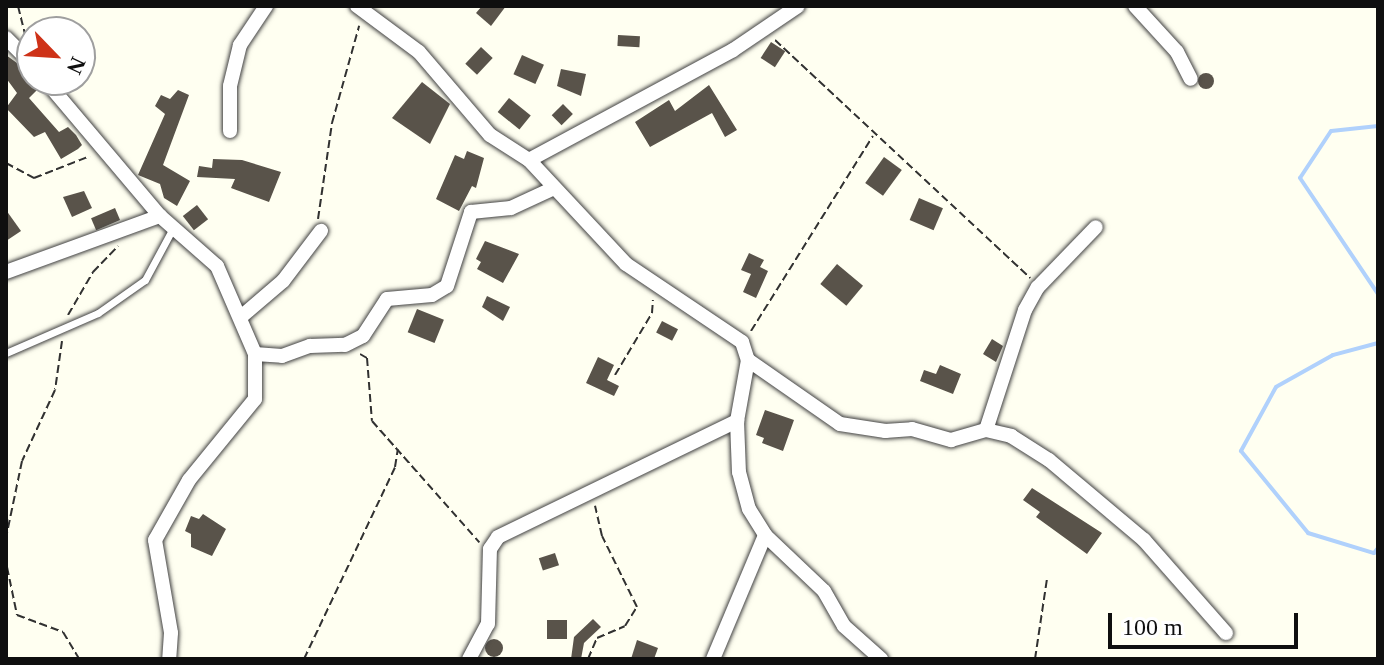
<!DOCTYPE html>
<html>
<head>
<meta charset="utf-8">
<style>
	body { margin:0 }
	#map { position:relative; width:1384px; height:665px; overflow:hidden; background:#fffff1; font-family:"Times New Roman",serif }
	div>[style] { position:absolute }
	.stream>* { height:4px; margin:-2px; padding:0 2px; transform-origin:2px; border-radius:2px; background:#b0d1fc }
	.building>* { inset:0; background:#59534a; transform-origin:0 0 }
	.round { border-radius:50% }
	.path>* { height:2px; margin-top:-1px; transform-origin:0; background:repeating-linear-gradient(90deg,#313131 0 8px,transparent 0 12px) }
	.roads { filter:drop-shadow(0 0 2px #424242) drop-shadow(0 0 2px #424242) }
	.lane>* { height:7px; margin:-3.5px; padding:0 3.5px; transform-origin:3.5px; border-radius:3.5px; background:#fff }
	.street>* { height:14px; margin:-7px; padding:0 7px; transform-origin:7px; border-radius:7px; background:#fff }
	span { translate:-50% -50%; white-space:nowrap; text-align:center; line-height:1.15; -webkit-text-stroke:8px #fff; paint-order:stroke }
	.frame { position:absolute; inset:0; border:8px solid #0f0f0f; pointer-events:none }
	.north { position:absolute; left:16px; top:16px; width:80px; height:80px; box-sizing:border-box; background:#fff; border:2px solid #9f9f9f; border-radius:50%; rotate:115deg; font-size:22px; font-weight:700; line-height:32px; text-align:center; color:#0f0f0f }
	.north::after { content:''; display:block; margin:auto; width:28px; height:36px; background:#ce3218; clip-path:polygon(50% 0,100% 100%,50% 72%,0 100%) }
	.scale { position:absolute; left:1108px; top:613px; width:190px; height:36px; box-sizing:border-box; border:4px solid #0f0f0f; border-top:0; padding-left:10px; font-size:24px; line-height:28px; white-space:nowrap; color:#0f0f0f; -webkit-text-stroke:6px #fff; paint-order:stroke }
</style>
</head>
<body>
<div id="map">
	<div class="stream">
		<div style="left:1378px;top:126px;width:47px;rotate:173.9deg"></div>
		<div style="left:1331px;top:131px;width:56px;rotate:123.4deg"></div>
		<div style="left:1300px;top:178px;width:140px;rotate:56.1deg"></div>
		<div style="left:1378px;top:343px;width:47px;rotate:165.1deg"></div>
		<div style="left:1333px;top:355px;width:65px;rotate:150.7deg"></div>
		<div style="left:1276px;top:387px;width:73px;rotate:118.7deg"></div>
		<div style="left:1241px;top:451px;width:106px;rotate:50.7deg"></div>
		<div style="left:1308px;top:533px;width:69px;rotate:16.9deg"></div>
		<div style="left:1374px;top:553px;width:6px;rotate:-51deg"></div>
	</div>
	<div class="building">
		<div style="clip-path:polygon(482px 6px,506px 6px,491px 26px,476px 13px)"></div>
		<div style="left:618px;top:35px;width:22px;height:11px;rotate:3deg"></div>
		<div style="left:771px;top:42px;width:17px;height:19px;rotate:33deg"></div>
		<div style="left:481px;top:47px;width:16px;height:23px;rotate:43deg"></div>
		<div style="clip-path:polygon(6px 55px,32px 74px,39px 88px,29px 98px,59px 132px,68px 127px,76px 135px,82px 145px,78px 149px,61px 159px,45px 132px,34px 137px,6px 108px,17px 93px,6px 78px)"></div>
		<div style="left:522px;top:55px;width:24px;height:21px;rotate:24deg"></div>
		<div style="clip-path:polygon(561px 69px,586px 74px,581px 96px,557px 86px)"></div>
		<div class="round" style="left:1198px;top:73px;width:16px;height:16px"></div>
		<div style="clip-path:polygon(422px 82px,450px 104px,430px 144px,392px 118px)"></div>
		<div style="clip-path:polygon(709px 85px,737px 130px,725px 137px,712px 113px,650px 147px,635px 122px,669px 100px,675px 111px)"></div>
		<div style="clip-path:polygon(178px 90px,189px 95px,163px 165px,190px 181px,177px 206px,164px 198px,160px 184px,138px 175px,165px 114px,155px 106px,161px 95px,170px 99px)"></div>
		<div style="left:509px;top:98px;width:28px;height:18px;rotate:39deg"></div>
		<div style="left:563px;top:104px;width:14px;height:16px;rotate:45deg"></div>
		<div style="clip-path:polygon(467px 151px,484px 158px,476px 188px,472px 186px,459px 211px,436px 199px,455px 155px,464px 159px)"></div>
		<div style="left:884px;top:157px;width:22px;height:32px;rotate:36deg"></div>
		<div style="clip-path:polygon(213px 159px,242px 160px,281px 172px,269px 202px,231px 188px,235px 179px,197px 177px,199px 166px,212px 168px)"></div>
		<div style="clip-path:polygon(84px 191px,92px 208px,72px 217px,63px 197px)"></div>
		<div style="left:919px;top:198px;width:26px;height:24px;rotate:23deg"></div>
		<div style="left:197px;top:205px;width:18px;height:18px;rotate:52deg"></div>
		<div style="left:115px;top:208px;width:13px;height:26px;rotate:67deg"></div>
		<div style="clip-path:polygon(6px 210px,21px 231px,6px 241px)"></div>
		<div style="clip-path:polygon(485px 241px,519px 254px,503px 283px,477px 269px,481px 262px,476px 259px)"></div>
		<div style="clip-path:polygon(749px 253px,764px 260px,760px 267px,768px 271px,756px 298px,743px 292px,751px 274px,741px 270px)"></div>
		<div style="left:837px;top:264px;width:34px;height:26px;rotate:40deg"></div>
		<div style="clip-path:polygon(487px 296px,510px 307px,503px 321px,482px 307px)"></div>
		<div style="left:417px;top:309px;width:29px;height:25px;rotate:22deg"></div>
		<div style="left:662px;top:321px;width:18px;height:13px;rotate:27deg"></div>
		<div style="clip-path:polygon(992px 339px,1003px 346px,996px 362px,983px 354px)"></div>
		<div style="clip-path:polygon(598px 357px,614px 365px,607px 380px,619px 386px,614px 396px,586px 383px)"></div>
		<div style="clip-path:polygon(940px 365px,961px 374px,953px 394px,920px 381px,924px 370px,936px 374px)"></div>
		<div style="clip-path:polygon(765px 410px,794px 420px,783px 451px,762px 443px,764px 438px,756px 435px)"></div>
		<div style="clip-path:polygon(1032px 488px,1102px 533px,1087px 554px,1036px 517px,1040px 512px,1023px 500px)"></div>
		<div style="clip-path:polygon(203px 514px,226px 529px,212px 556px,191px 547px,191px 534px,185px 531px,191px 516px,199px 519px)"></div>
		<div style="left:555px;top:553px;width:13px;height:17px;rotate:72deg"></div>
		<div style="clip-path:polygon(593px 619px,601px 627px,584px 643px,581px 659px,571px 659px,574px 637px)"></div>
		<div style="left:547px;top:620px;width:20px;height:19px"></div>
		<div class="round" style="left:485px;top:639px;width:18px;height:18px"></div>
		<div style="clip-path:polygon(637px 640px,658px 648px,654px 659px,631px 659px)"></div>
	</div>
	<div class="path">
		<div style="left:18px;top:6px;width:34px;rotate:76deg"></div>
		<div style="left:169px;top:6px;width:3px"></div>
		<div style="left:775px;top:40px;width:349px;rotate:43deg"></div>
		<div style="left:6px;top:163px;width:32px;rotate:28deg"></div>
		<div style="left:34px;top:178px;width:60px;rotate:-21.4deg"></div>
		<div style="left:318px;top:219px;width:97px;rotate:-81.7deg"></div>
		<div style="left:332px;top:123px;width:101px;rotate:-74.4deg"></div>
		<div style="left:68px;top:315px;width:50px;rotate:-59.8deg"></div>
		<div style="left:93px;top:272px;width:36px;rotate:-46deg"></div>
		<div style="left:751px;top:331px;width:230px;rotate:-58deg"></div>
		<div style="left:62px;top:341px;width:49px;rotate:98.1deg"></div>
		<div style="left:55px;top:390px;width:78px;rotate:114.9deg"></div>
		<div style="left:22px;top:461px;width:74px;rotate:101.8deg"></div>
		<div style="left:7px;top:533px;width:34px;rotate:90deg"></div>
		<div style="left:7px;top:567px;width:49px;rotate:78.2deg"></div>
		<div style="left:17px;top:615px;width:49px;rotate:20.3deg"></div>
		<div style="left:63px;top:632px;width:31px;rotate:59deg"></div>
		<div style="left:360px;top:354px;width:8px;rotate:30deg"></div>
		<div style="left:367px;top:358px;width:63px;rotate:85.5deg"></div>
		<div style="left:372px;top:421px;width:162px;rotate:48.5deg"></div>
		<div style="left:615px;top:375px;width:72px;rotate:-59.2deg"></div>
		<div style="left:652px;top:313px;width:13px;rotate:-86deg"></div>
		<div style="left:304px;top:659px;width:212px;rotate:-64.6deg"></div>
		<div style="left:395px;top:467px;width:18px;rotate:-81deg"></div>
		<div style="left:588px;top:659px;width:23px;rotate:-67deg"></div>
		<div style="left:597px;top:638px;width:30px;rotate:-23deg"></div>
		<div style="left:625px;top:626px;width:22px;rotate:-58deg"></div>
		<div style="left:637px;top:607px;width:79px;rotate:-116.2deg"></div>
		<div style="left:602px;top:536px;width:31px;rotate:-103deg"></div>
		<div style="left:1035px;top:659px;width:81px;rotate:-81.5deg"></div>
	</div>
	<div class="roads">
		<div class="lane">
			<div style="left:6px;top:353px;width:100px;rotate:-23.5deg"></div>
			<div style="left:98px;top:313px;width:57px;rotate:-35.1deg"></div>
			<div style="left:145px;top:280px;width:59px;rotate:-61.7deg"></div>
		</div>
		<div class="street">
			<div style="left:357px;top:6px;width:77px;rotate:36.6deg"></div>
			<div style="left:419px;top:52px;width:109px;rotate:49.5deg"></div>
			<div style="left:490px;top:135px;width:46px;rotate:32.7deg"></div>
			<div style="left:529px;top:160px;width:142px;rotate:47deg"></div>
			<div style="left:626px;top:264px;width:140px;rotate:33.9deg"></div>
			<div style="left:742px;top:342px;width:19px;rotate:72deg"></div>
			<div style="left:748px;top:360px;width:62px;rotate:100.2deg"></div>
			<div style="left:737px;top:421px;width:51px;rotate:87.8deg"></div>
			<div style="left:739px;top:472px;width:38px;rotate:75deg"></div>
			<div style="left:749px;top:509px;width:31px;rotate:58deg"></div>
			<div style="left:765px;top:535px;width:81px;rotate:43.5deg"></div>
			<div style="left:824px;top:591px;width:40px;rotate:60.3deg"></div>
			<div style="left:844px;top:626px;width:50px;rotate:41.7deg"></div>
			<div style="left:1135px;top:6px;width:62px;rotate:47.6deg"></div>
			<div style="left:1177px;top:52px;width:30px;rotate:63deg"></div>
			<div style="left:6px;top:38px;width:37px;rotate:45deg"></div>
			<div style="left:45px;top:80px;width:178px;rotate:49.8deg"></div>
			<div style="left:160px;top:216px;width:76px;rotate:41.3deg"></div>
			<div style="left:217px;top:266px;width:96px;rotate:66.6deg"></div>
			<div style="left:255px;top:354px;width:45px;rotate:90deg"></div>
			<div style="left:255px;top:399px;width:104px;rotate:129.2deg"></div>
			<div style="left:189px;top:480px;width:69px;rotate:119.5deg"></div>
			<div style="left:155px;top:540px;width:94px;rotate:80.2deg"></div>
			<div style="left:171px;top:633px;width:26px;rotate:94deg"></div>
			<div style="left:230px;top:131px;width:45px;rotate:-90deg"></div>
			<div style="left:230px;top:86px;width:42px;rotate:-76.3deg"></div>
			<div style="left:240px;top:45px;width:47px;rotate:-56.3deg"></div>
			<div style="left:529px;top:160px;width:232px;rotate:-28.3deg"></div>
			<div style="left:733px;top:50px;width:78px;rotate:-34.1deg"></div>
			<div style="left:6px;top:272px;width:164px;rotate:-20deg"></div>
			<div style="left:242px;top:316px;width:54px;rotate:-40.5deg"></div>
			<div style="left:283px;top:281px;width:63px;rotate:-52.8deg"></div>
			<div style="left:255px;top:354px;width:27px;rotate:4deg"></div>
			<div style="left:282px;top:356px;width:30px;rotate:-20deg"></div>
			<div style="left:310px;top:346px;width:35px;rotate:-2deg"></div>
			<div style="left:345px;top:345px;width:20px;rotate:-27deg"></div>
			<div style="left:363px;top:336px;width:44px;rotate:-57deg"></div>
			<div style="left:387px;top:299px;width:45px;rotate:-5.1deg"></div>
			<div style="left:432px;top:295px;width:17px;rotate:-31deg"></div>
			<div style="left:447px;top:286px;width:78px;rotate:-72deg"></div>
			<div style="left:471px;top:212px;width:40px;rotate:-5.7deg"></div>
			<div style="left:511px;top:208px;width:45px;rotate:-24.9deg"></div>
			<div style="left:748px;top:360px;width:112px;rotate:34.8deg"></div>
			<div style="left:840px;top:424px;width:46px;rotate:8.8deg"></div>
			<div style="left:885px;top:431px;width:27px;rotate:-4deg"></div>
			<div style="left:912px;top:429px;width:41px;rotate:15.8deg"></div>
			<div style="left:951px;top:440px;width:36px;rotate:-16deg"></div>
			<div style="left:986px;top:430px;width:26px;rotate:13deg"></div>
			<div style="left:1011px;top:436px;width:45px;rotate:32.3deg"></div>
			<div style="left:1049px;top:460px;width:124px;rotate:40.1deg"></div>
			<div style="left:1144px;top:540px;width:124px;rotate:48.6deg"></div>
			<div style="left:986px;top:430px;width:126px;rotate:-72deg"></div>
			<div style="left:1025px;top:310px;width:26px;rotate:-61deg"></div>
			<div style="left:1038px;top:287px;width:83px;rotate:-46deg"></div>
			<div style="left:469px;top:659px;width:40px;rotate:-62deg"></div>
			<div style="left:488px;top:624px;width:75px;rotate:-88.5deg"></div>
			<div style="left:490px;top:549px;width:14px;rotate:-56deg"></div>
			<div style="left:498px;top:537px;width:266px;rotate:-25.9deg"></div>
			<div style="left:713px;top:659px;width:134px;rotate:-67.2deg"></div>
		</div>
	</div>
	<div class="frame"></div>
	<div class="north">N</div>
	<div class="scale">100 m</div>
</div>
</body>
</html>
